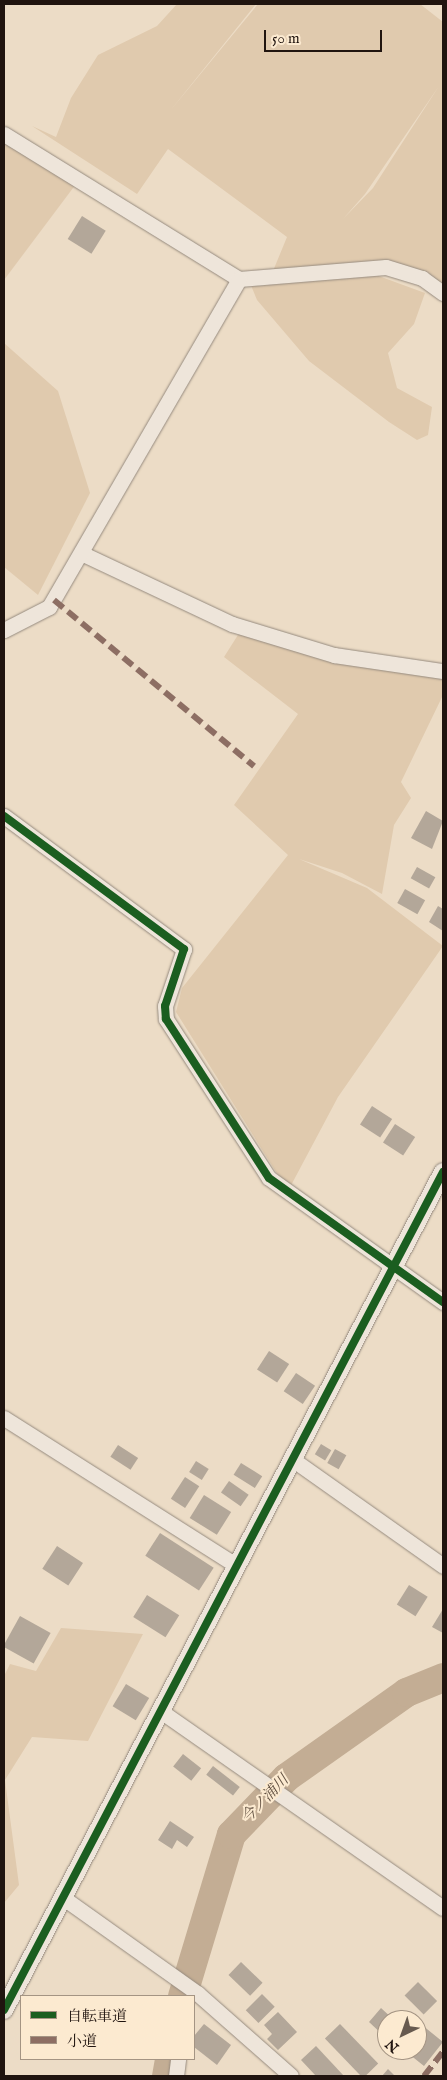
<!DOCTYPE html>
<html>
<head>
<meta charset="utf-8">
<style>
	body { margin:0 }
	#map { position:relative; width:447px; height:2080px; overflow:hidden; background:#ecdcc6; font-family:"IM FELL English","Noto Serif JP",serif }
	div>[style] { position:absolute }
	.green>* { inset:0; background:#e0caae }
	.river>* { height:29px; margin:-14.5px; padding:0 14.5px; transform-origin:14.5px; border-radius:14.5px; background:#c3ad94 }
	.building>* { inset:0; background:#b3a799; transform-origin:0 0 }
	.roads { filter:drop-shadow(0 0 1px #958a7e) drop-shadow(0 0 1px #958a7e) }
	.minor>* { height:15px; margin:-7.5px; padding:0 7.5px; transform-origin:7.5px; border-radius:7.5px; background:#eee5da }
	.tertiary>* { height:18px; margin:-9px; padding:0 9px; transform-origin:9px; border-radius:9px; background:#eee5da }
	.quiet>* { height:6px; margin-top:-3px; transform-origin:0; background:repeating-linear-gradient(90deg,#8d6e63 0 12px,transparent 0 18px) }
	.cycleway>* { height:8px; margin:-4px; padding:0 4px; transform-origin:4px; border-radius:4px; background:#1b5e20 }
	span { translate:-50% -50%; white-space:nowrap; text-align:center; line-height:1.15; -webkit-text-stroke:4px #fcead0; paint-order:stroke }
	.water-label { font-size:15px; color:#615041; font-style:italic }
	.frame { position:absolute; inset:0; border:5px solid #20140f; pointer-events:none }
	.legend { position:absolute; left:20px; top:1995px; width:175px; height:65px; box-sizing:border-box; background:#fcead0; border:1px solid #a49483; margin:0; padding:6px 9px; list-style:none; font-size:15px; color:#20140f }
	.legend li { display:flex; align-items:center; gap:10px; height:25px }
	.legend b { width:25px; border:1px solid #a49483 }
	.north { position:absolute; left:377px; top:2010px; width:50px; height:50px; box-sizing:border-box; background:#fcead0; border:1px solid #a49483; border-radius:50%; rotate:222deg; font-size:14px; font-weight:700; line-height:20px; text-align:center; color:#20140f }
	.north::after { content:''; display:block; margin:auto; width:18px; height:22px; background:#675a4f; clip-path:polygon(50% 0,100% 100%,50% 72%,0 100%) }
	.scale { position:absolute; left:264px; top:30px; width:118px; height:22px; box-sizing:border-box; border:2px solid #20140f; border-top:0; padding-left:6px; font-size:15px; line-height:18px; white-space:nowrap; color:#20140f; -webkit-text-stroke:4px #fcead0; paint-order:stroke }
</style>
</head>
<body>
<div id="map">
	<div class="green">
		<div style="clip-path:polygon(evenodd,177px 4px,256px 4px,170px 111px,258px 4px,420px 4px,443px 22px,443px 295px,400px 271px,365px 271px,425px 293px,414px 324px,388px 353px,397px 388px,432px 407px,428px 435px,417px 440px,389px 422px,309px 361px,257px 300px,250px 283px,260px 286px,336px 271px,273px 271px,287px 237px,168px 149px,137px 194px,32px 126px,56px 137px,71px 98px,98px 55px,157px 26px,177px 4px,439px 86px,373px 188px,343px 219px,365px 194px,439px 86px)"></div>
		<div style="clip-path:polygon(4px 130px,79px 180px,4px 280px)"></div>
		<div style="clip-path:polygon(4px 343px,58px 391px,90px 493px,38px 595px,4px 567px)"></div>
		<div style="clip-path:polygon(243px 627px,443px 672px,443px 695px,401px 782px,411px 798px,394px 825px,382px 894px,342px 873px,299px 859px,367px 888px,443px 946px,338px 1097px,288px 1191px,176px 1012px,182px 988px,288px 855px,234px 805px,298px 714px,224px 657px)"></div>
		<div style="clip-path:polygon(61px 1628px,143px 1634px,88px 1741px,32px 1737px,5px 1780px,19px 1885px,4px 1903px,4px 1676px,10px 1664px,36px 1671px)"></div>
	</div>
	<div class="river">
		<div style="left:182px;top:1996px;width:169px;rotate:-73.2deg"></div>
		<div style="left:231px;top:1834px;width:79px;rotate:-46deg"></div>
		<div style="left:286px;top:1777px;width:147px;rotate:-35.3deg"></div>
		<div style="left:406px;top:1692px;width:40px;rotate:-22deg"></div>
		<div style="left:166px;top:2076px;width:17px;rotate:-80deg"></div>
	</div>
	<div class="building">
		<div style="left:82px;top:216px;width:28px;height:27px;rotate:32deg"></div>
		<div style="clip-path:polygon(426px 811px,443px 821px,432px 849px,411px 838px)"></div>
		<div style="left:417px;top:867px;width:21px;height:13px;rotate:29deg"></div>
		<div style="left:405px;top:889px;width:23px;height:16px;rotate:29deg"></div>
		<div style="clip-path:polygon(438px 906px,443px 909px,443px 931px,429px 922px)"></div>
		<div style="left:372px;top:1106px;width:24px;height:22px;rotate:33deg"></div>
		<div style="left:395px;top:1124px;width:24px;height:22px;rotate:33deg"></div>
		<div style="left:269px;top:1351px;width:24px;height:22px;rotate:33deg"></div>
		<div style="left:296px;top:1373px;width:23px;height:22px;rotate:34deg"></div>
		<div style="left:321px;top:1444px;width:12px;height:12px;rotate:31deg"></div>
		<div style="left:118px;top:1445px;width:24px;height:14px;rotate:33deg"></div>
		<div style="left:335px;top:1449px;width:13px;height:16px;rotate:29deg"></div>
		<div style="left:196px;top:1461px;width:15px;height:13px;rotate:32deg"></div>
		<div style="left:241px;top:1463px;width:25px;height:14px;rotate:32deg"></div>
		<div style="left:185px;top:1477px;width:17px;height:26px;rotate:33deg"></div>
		<div style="left:229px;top:1481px;width:24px;height:14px;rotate:35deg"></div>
		<div style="left:204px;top:1495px;width:32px;height:27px;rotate:32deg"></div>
		<div style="left:160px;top:1533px;width:64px;height:27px;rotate:33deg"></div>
		<div style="left:57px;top:1546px;width:31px;height:27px;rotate:33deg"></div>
		<div style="left:409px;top:1585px;width:22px;height:23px;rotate:32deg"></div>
		<div style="left:147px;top:1595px;width:38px;height:26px;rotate:32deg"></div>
		<div style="clip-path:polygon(443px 1609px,443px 1633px,432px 1627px)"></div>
		<div style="left:20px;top:1616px;width:35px;height:35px;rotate:29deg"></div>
		<div style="left:126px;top:1684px;width:27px;height:26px;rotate:31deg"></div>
		<div style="left:183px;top:1754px;width:23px;height:16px;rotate:38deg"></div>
		<div style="left:213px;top:1766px;width:34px;height:11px;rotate:38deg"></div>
		<div style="clip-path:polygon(170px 1821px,194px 1837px,187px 1847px,177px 1840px,172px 1849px,158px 1840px)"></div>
		<div style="left:241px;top:1962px;width:30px;height:18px;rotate:44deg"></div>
		<div style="left:418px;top:1982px;width:27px;height:19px;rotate:45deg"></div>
		<div style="left:262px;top:1994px;width:18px;height:23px;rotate:45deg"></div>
		<div style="clip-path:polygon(381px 2008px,394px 2020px,387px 2020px,384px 2036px,369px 2022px)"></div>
		<div style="clip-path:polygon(278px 2012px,297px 2032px,278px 2050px,267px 2039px,272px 2034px,264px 2025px)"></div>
		<div style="clip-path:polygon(204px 2024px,231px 2045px,217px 2065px,194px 2047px,194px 2036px)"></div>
		<div style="left:340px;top:2024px;width:55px;height:21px;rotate:46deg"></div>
		<div style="clip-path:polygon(422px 2025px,443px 2042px,424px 2066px,409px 2054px,417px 2050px,417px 2032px)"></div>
		<div style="clip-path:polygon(316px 2046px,344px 2076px,316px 2076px,301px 2060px)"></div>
		<div style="clip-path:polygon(388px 2069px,395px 2076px,382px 2076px)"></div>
	</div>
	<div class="roads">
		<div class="minor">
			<div style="left:4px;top:134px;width:276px;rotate:31.7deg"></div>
			<div style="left:239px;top:279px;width:147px;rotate:-4.7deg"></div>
			<div style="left:386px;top:267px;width:38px;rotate:17deg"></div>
			<div style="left:422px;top:278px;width:26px;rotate:36deg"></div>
			<div style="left:81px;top:553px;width:167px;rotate:25.2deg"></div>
			<div style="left:232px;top:624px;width:107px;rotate:16.9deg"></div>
			<div style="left:334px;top:655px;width:110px;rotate:8.4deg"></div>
			<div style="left:4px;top:630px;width:51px;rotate:-27.1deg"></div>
			<div style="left:49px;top:607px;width:379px;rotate:-59.9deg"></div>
			<div style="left:4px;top:816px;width:224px;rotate:36.5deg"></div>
			<div style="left:184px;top:949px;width:60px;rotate:108.4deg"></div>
			<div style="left:165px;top:1006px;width:13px;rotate:86deg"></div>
			<div style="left:166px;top:1019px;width:189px;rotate:57.1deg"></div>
			<div style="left:269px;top:1178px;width:214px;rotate:35.5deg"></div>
			<div style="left:4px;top:1418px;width:275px;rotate:32.4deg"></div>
			<div style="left:292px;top:1459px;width:185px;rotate:35.3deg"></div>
			<div style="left:159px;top:1710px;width:346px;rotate:34.9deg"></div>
			<div style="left:62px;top:1897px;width:166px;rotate:35.4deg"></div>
			<div style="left:197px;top:1993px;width:125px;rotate:41.4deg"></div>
			<div style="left:176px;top:2076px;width:17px;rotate:-83deg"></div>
		</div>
		<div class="tertiary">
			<div style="left:4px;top:2010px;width:946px;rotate:-62.35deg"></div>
		</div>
	</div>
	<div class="quiet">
		<div style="left:54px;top:600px;width:260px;rotate:39.7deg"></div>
		<div style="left:424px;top:2076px;width:31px;rotate:-52deg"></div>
	</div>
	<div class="cycleway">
		<div style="left:4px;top:816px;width:224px;rotate:36.5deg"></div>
		<div style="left:184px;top:949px;width:60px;rotate:108.4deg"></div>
		<div style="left:165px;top:1006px;width:13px;rotate:86deg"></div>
		<div style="left:166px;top:1019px;width:189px;rotate:57.1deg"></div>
		<div style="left:269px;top:1178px;width:214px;rotate:35.5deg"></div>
		<div style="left:4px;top:2010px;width:946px;rotate:-62.35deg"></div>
	</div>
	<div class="water-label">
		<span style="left:265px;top:1799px;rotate:-46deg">今ノ浦川</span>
	</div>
	<div class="frame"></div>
	<ul class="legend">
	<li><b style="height:6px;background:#1b5e20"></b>自転車道</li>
	<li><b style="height:6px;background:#8d6e63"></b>小道</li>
	</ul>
	<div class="north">N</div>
	<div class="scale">50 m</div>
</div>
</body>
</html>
